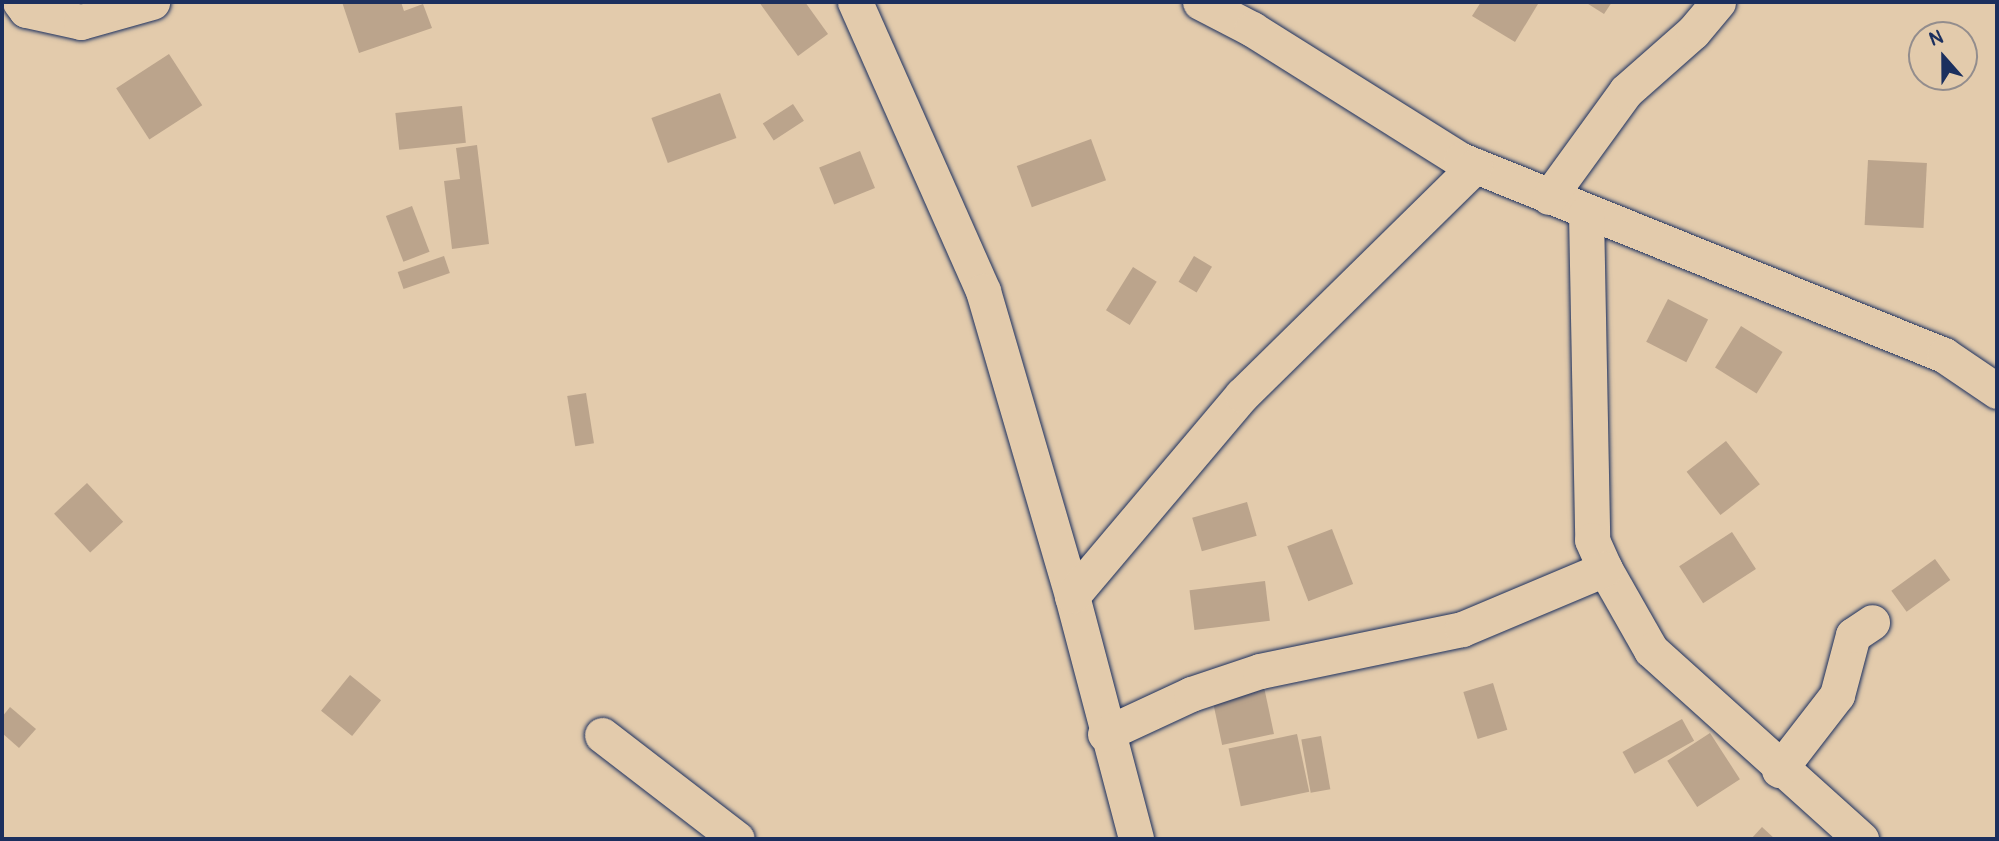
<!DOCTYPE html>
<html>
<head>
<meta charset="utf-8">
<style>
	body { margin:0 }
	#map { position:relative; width:1999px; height:841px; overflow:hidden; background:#e3cbac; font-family:Pangolin,sans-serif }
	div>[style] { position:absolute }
	.building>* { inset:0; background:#bba48c; transform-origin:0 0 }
	.roads { filter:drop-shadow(0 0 2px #1b2f5e) drop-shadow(0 0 2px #1b2f5e) }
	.minor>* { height:35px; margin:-17.5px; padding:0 17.5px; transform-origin:17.5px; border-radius:17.5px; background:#e3cbac }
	span { translate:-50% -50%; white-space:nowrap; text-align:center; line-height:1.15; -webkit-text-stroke:7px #e3cbac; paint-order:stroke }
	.frame { position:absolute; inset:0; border:4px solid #1b2f5e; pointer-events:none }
	.north { position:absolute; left:1908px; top:21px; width:70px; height:70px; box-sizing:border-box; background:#e3cbac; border:2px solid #938d8d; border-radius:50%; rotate:339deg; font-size:19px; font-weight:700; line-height:28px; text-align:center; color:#1b2f5e }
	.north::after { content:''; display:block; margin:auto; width:24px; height:32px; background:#1b2f5e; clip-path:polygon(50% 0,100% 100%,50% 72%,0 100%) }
</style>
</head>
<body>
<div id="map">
	<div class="building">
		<div style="clip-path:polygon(342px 2px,401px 2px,404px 11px,423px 4px,432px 28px,359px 53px)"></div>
		<div style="clip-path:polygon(759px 2px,805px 2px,828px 34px,798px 56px)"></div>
		<div style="clip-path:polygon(1481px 2px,1535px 2px,1538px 4px,1515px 42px,1472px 16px)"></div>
		<div style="clip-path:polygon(1585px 2px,1612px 2px,1604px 14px)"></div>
		<div style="left:169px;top:54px;width:61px;height:63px;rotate:57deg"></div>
		<div style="left:720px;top:93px;width:48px;height:73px;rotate:70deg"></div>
		<div style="left:793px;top:104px;width:20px;height:36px;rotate:57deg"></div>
		<div style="left:462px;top:106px;width:37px;height:67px;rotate:84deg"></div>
		<div style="left:1091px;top:139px;width:44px;height:79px;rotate:70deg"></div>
		<div style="clip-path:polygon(477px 145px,489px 244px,452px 249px,444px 181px,460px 179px,456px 148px)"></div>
		<div style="left:860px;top:151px;width:40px;height:44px;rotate:68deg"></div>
		<div style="left:1868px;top:160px;width:59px;height:65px;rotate:3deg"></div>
		<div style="left:412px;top:206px;width:49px;height:28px;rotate:69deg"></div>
		<div style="left:444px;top:256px;width:18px;height:49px;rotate:71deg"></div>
		<div style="left:1194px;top:256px;width:21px;height:30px;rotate:31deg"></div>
		<div style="left:1133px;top:267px;width:28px;height:51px;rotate:32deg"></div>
		<div style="left:1668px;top:299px;width:45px;height:48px;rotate:27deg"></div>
		<div style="left:1741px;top:326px;width:49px;height:49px;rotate:32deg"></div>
		<div style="left:586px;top:393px;width:51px;height:19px;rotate:81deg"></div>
		<div style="left:1726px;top:441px;width:55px;height:50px;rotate:52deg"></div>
		<div style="left:87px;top:483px;width:53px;height:45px;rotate:47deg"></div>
		<div style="left:1247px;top:502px;width:35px;height:57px;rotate:74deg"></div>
		<div style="left:1332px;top:529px;width:59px;height:48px;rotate:69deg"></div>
		<div style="left:1732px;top:532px;width:44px;height:63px;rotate:57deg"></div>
		<div style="left:1935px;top:559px;width:26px;height:54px;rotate:54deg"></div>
		<div style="left:1265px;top:581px;width:40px;height:76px;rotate:83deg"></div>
		<div style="left:350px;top:675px;width:40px;height:46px;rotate:39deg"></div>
		<div style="left:1493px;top:683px;width:49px;height:31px;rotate:73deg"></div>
		<div style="left:1264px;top:687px;width:48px;height:53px;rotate:78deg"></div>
		<div style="clip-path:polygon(10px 707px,36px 729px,19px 748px,2px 733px,2px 717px)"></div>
		<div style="left:1682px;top:719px;width:25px;height:68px;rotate:61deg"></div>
		<div style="left:1710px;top:733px;width:55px;height:51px;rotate:57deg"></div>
		<div style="left:1297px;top:734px;width:59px;height:70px;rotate:78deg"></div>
		<div style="left:1321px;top:736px;width:54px;height:20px;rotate:80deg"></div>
		<div style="clip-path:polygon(1762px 827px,1775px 839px,1751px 839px)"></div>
	</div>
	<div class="roads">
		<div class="minor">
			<div style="left:20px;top:2px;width:10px;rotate:53deg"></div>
			<div style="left:26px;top:10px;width:56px;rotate:12.3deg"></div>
			<div style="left:81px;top:22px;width:74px;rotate:-15.7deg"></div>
			<div style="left:855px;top:2px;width:316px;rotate:66.1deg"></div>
			<div style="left:983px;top:291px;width:318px;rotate:73.7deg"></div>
			<div style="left:1072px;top:596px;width:251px;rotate:75.2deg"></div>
			<div style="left:1200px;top:2px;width:59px;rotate:27.4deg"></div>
			<div style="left:1252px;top:29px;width:247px;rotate:32.1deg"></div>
			<div style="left:1461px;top:160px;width:521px;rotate:21.99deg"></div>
			<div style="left:1944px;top:355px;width:64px;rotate:34.2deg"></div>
			<div style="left:1549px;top:197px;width:131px;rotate:-54deg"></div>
			<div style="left:1626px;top:91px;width:89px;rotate:-41.4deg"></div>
			<div style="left:1693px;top:32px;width:39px;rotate:-50deg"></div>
			<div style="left:1586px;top:213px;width:327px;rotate:88.9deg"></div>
			<div style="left:1592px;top:540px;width:32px;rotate:66deg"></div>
			<div style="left:1605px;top:569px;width:93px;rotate:60.4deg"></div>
			<div style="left:1651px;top:650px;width:283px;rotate:42deg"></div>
			<div style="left:1072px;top:596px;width:263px;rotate:-49.8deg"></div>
			<div style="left:1242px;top:395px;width:327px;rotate:-44.5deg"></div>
			<div style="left:1105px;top:734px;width:95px;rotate:-24.9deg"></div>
			<div style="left:1191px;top:694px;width:73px;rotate:-18.4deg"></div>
			<div style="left:1260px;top:671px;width:206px;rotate:-11.7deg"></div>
			<div style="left:1462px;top:629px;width:155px;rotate:-22.8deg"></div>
			<div style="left:602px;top:735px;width:170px;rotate:37.6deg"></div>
			<div style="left:1779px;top:770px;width:95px;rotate:-52.3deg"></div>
			<div style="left:1837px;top:695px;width:62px;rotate:-75.1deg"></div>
			<div style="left:1853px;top:635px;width:23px;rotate:-34deg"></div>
		</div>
	</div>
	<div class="frame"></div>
	<div class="north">N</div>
</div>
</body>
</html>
